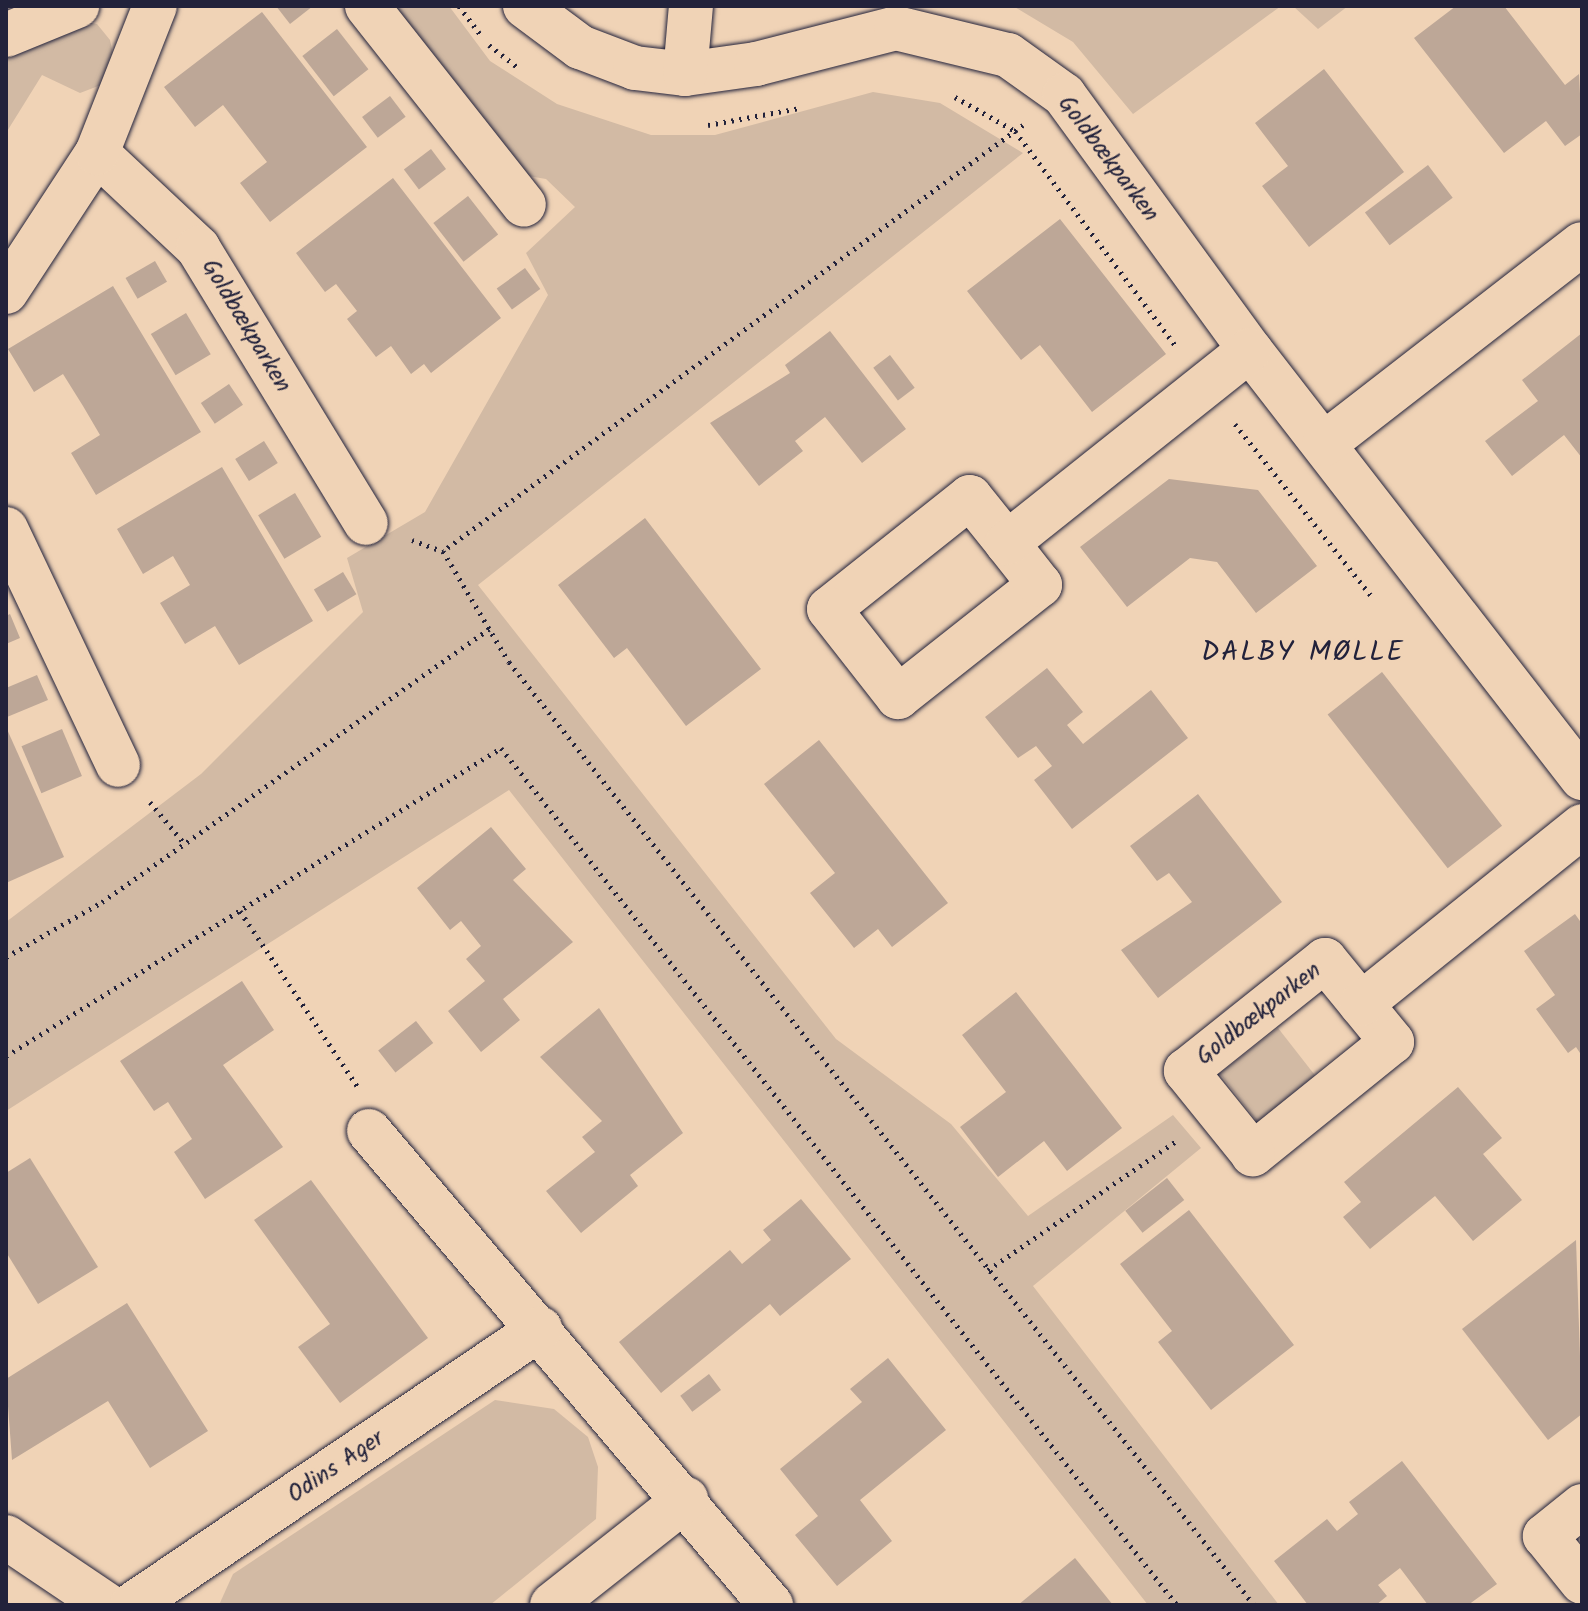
<!DOCTYPE html>
<html>
<head>
<meta charset="utf-8">
<style>
	body { margin:0 }
	#map { position:relative; width:1588px; height:1611px; overflow:hidden; background:#f0d3b6; font-family:Kalam,sans-serif }
	div>[style] { position:absolute }
	.green>* { inset:0; background:#d2baa4; transform-origin:0 0 }
	.building>* { inset:0; background:#bda797; transform-origin:0 0 }
	.path>* { height:5px; margin-top:-2.5px; transform-origin:0; background:repeating-linear-gradient(90deg,#22223b 0 2px,transparent 0 8px) }
	.roads { filter:drop-shadow(0 0 2px #22223b) drop-shadow(0 0 2px #22223b) }
	.minor>* { height:44px; margin:-22px; padding:0 22px; transform-origin:22px; border-radius:22px; background:#f0d3b6 }
	span { translate:-50% -50%; white-space:nowrap; text-align:center; line-height:1.15; -webkit-text-stroke:6px #f0d3b6; paint-order:stroke }
	.street-label { font-size:24px; color:#22223b }
	.quarter-label { font-size:28px; color:#22223b; letter-spacing:2px }
	.frame { position:absolute; inset:0; border:8px solid #22223b; pointer-events:none }
</style>
</head>
<body>
<div id="map">
	<div class="green">
		<div style="clip-path:polygon(388px 6px,449px 6px,490px 61px,557px 104px,651px 135px,715px 135px,873px 92px,940px 103px,1023px 153px,478px 585px,836px 1039px,951px 1124px,1028px 1216px,1173px 1115px,1201px 1148px,1033px 1286px,1279px 1605px,1148px 1605px,509px 790px,6px 1111px,6px 922px,201px 774px,363px 612px,347px 558px,425px 512px,548px 295px,526px 253px,575px 207px,546px 179px,511px 173px)"></div>
		<div style="clip-path:polygon(1013px 6px,1281px 6px,1133px 114px,1073px 42px)"></div>
		<div style="clip-path:polygon(1293px 6px,1348px 6px,1318px 29px)"></div>
		<div style="clip-path:polygon(82px 21px,97px 24px,110px 40px,113px 54px,101px 85px,80px 93px,42px 75px,6px 133px,6px 52px)"></div>
		<div style="left:1278px;top:1028px;width:66px;height:74px;rotate:52deg"></div>
		<div style="clip-path:polygon(495px 1400px,554px 1409px,588px 1437px,598px 1467px,596px 1519px,490px 1605px,219px 1605px,233px 1574px)"></div>
	</div>
	<div class="building">
		<div style="clip-path:polygon(276px 6px,313px 6px,290px 24px)"></div>
		<div style="clip-path:polygon(1456px 6px,1504px 6px,1565px 85px,1579px 74px,1582px 134px,1565px 146px,1546px 121px,1504px 153px,1414px 38px)"></div>
		<div style="clip-path:polygon(262px 12px,367px 147px,270px 222px,240px 183px,267px 162px,223px 105px,195px 127px,164px 87px)"></div>
		<div style="left:337px;top:29px;width:51px;height:44px;rotate:52deg"></div>
		<div style="clip-path:polygon(1324px 69px,1404px 172px,1309px 247px,1262px 186px,1288px 166px,1255px 123px)"></div>
		<div style="left:390px;top:96px;width:26px;height:35px;rotate:53deg"></div>
		<div style="left:431px;top:149px;width:25px;height:34px;rotate:53deg"></div>
		<div style="left:1428px;top:165px;width:41px;height:79px;rotate:53deg"></div>
		<div style="clip-path:polygon(393px 178px,501px 318px,431px 373px,424px 364px,411px 374px,391px 346px,376px 357px,347px 319px,357px 311px,336px 284px,325px 292px,296px 253px)"></div>
		<div style="left:468px;top:196px;width:49px;height:44px;rotate:52deg"></div>
		<div style="clip-path:polygon(1060px 219px,1166px 354px,1092px 412px,1040px 345px,1021px 360px,967px 291px)"></div>
		<div style="left:155px;top:261px;width:24px;height:34px;rotate:60deg"></div>
		<div style="left:525px;top:268px;width:26px;height:35px;rotate:54deg"></div>
		<div style="clip-path:polygon(113px 286px,201px 432px,96px 495px,71px 453px,100px 435px,83px 406px,63px 374px,34px 392px,8px 349px)"></div>
		<div style="left:186px;top:313px;width:48px;height:41px;rotate:59deg"></div>
		<div style="clip-path:polygon(830px 331px,906px 429px,862px 463px,825px 417px,795px 441px,803px 451px,759px 486px,710px 423px,790px 373px,785px 365px)"></div>
		<div style="clip-path:polygon(1582px 333px,1582px 458px,1564px 435px,1512px 476px,1485px 441px,1538px 401px,1522px 380px)"></div>
		<div style="left:890px;top:355px;width:41px;height:21px;rotate:53deg"></div>
		<div style="left:229px;top:384px;width:25px;height:34px;rotate:56deg"></div>
		<div style="left:264px;top:441px;width:26px;height:34px;rotate:58deg"></div>
		<div style="clip-path:polygon(222px 467px,313px 621px,239px 665px,215px 626px,185px 644px,160px 603px,190px 585px,173px 556px,143px 574px,117px 529px)"></div>
		<div style="clip-path:polygon(1169px 479px,1258px 490px,1317px 566px,1256px 613px,1217px 562px,1190px 558px,1127px 607px,1080px 547px)"></div>
		<div style="left:295px;top:493px;width:51px;height:43px;rotate:59deg"></div>
		<div style="clip-path:polygon(645px 518px,761px 669px,686px 726px,627px 648px,614px 658px,558px 585px)"></div>
		<div style="left:343px;top:572px;width:26px;height:34px;rotate:59deg"></div>
		<div style="clip-path:polygon(10px 614px,20px 638px,6px 644px,6px 616px)"></div>
		<div style="clip-path:polygon(1047px 668px,1083px 712px,1067px 725px,1083px 744px,1151px 690px,1188px 738px,1072px 829px,1034px 780px,1052px 766px,1036px 746px,1018px 758px,985px 717px)"></div>
		<div style="left:1382px;top:672px;width:195px;height:69px;rotate:52deg"></div>
		<div style="clip-path:polygon(37px 675px,48px 700px,7px 717px,6px 688px)"></div>
		<div style="clip-path:polygon(6px 727px,64px 857px,6px 883px)"></div>
		<div style="left:62px;top:729px;width:51px;height:44px;rotate:67deg"></div>
		<div style="clip-path:polygon(819px 740px,948px 903px,892px 947px,878px 929px,854px 948px,810px 893px,835px 873px,764px 784px)"></div>
		<div style="clip-path:polygon(1198px 794px,1282px 902px,1158px 998px,1121px 950px,1192px 902px,1169px 873px,1157px 881px,1130px 846px)"></div>
		<div style="clip-path:polygon(491px 827px,526px 869px,513px 880px,573px 942px,503px 999px,520px 1020px,481px 1052px,448px 1011px,485px 981px,466px 959px,481px 946px,461px 921px,450px 930px,417px 888px)"></div>
		<div style="clip-path:polygon(1575px 914px,1582px 924px,1582px 1056px,1576px 1047px,1568px 1053px,1536px 1009px,1555px 995px,1524px 951px)"></div>
		<div style="clip-path:polygon(242px 981px,274px 1030px,223px 1065px,283px 1147px,205px 1199px,174px 1152px,192px 1139px,168px 1102px,154px 1111px,120px 1061px)"></div>
		<div style="clip-path:polygon(1016px 992px,1122px 1128px,1067px 1171px,1044px 1141px,998px 1177px,960px 1127px,1006px 1092px,962px 1035px)"></div>
		<div style="clip-path:polygon(599px 1008px,683px 1133px,630px 1175px,638px 1186px,581px 1233px,546px 1191px,595px 1152px,582px 1137px,602px 1121px,540px 1057px)"></div>
		<div style="left:416px;top:1021px;width:28px;height:48px;rotate:52deg"></div>
		<div style="clip-path:polygon(1458px 1087px,1502px 1138px,1483px 1154px,1522px 1200px,1473px 1241px,1435px 1196px,1370px 1249px,1343px 1217px,1361px 1202px,1344px 1182px)"></div>
		<div style="clip-path:polygon(30px 1158px,98px 1267px,38px 1304px,6px 1252px,6px 1173px)"></div>
		<div style="left:1167px;top:1178px;width:28px;height:53px;rotate:52deg"></div>
		<div style="clip-path:polygon(311px 1180px,428px 1338px,340px 1403px,298px 1347px,330px 1324px,254px 1220px)"></div>
		<div style="clip-path:polygon(801px 1199px,851px 1259px,780px 1316px,770px 1304px,661px 1393px,619px 1342px,730px 1250px,742px 1264px,771px 1240px,763px 1230px)"></div>
		<div style="clip-path:polygon(1189px 1210px,1294px 1345px,1211px 1410px,1158px 1342px,1172px 1331px,1120px 1264px)"></div>
		<div style="clip-path:polygon(1576px 1240px,1582px 1414px,1548px 1440px,1462px 1329px)"></div>
		<div style="clip-path:polygon(127px 1303px,208px 1431px,150px 1468px,108px 1401px,12px 1460px,6px 1379px)"></div>
		<div style="clip-path:polygon(888px 1358px,946px 1430px,860px 1500px,892px 1541px,837px 1586px,795px 1535px,818px 1516px,780px 1469px,862px 1402px,850px 1389px)"></div>
		<div style="left:709px;top:1374px;width:20px;height:36px;rotate:53deg"></div>
		<div style="clip-path:polygon(1402px 1461px,1497px 1584px,1468px 1605px,1428px 1605px,1400px 1568px,1378px 1585px,1387px 1596px,1376px 1605px,1308px 1605px,1274px 1561px,1327px 1519px,1337px 1531px,1358px 1514px,1349px 1502px)"></div>
		<div style="clip-path:polygon(1075px 1558px,1113px 1605px,1018px 1605px)"></div>
	</div>
	<div class="path">
		<div style="left:459px;top:6px;width:35px;rotate:53deg"></div>
		<div style="left:489px;top:45px;width:37px;rotate:38deg"></div>
		<div style="left:955px;top:97px;width:69px;rotate:29.5deg"></div>
		<div style="left:1015px;top:131px;width:269px;rotate:53.2deg"></div>
		<div style="left:708px;top:125px;width:94px;rotate:-10.5deg"></div>
		<div style="left:1023px;top:125px;width:720px;rotate:143.7deg"></div>
		<div style="left:443px;top:551px;width:129px;rotate:59.3deg"></div>
		<div style="left:509px;top:662px;width:1202px;rotate:51.69deg"></div>
		<div style="left:1235px;top:424px;width:222px;rotate:51.6deg"></div>
		<div style="left:412px;top:540px;width:33px;rotate:20deg"></div>
		<div style="left:150px;top:802px;width:53px;rotate:50.3deg"></div>
		<div style="left:240px;top:911px;width:211px;rotate:56.2deg"></div>
		<div style="left:6px;top:957px;width:111px;rotate:-29.8deg"></div>
		<div style="left:102px;top:902px;width:474px;rotate:-35.2deg"></div>
		<div style="left:6px;top:1056px;width:583px;rotate:-31.89deg"></div>
		<div style="left:501px;top:748px;width:1092px;rotate:51.73deg"></div>
		<div style="left:988px;top:1270px;width:230px;rotate:-34.4deg"></div>
	</div>
	<div class="roads">
		<div class="minor">
			<div style="left:367px;top:6px;width:253px;rotate:51.7deg"></div>
			<div style="left:525px;top:6px;width:69px;rotate:36.7deg"></div>
			<div style="left:580px;top:47px;width:59px;rotate:20.9deg"></div>
			<div style="left:635px;top:68px;width:50px;rotate:6.8deg"></div>
			<div style="left:685px;top:74px;width:72px;rotate:-8deg"></div>
			<div style="left:756px;top:64px;width:145px;rotate:-14.4deg"></div>
			<div style="left:896px;top:28px;width:115px;rotate:13.6deg"></div>
			<div style="left:1008px;top:55px;width:69px;rotate:35.5deg"></div>
			<div style="left:1064px;top:95px;width:316px;rotate:53.9deg"></div>
			<div style="left:1250px;top:350px;width:542px;rotate:52.2deg"></div>
			<div style="left:6px;top:35px;width:77px;rotate:-22.2deg"></div>
			<div style="left:685px;top:74px;width:68px;rotate:-85deg"></div>
			<div style="left:97px;top:153px;width:139px;rotate:43.2deg"></div>
			<div style="left:198px;top:248px;width:322px;rotate:58.6deg"></div>
			<div style="left:6px;top:292px;width:166px;rotate:-56.8deg"></div>
			<div style="left:97px;top:153px;width:158px;rotate:-68.5deg"></div>
			<div style="left:1324px;top:444px;width:326px;rotate:-37.8deg"></div>
			<div style="left:6px;top:529px;width:261px;rotate:64.6deg"></div>
			<div style="left:1007px;top:543px;width:59px;rotate:-128.8deg"></div>
			<div style="left:970px;top:497px;width:180px;rotate:141.5deg"></div>
			<div style="left:829px;top:609px;width:112px;rotate:51.9deg"></div>
			<div style="left:898px;top:697px;width:181px;rotate:-38.3deg"></div>
			<div style="left:1040px;top:585px;width:53px;rotate:-128.2deg"></div>
			<div style="left:1007px;top:543px;width:310px;rotate:-38.5deg"></div>
			<div style="left:1325px;top:960px;width:106px;rotate:50.7deg"></div>
			<div style="left:1392px;top:1042px;width:179px;rotate:141.1deg"></div>
			<div style="left:1253px;top:1154px;width:107px;rotate:-128.9deg"></div>
			<div style="left:1186px;top:1071px;width:178px;rotate:-38.6deg"></div>
			<div style="left:1361px;top:1004px;width:284px;rotate:-38.8deg"></div>
			<div style="left:369px;top:1131px;width:622px;rotate:49.7deg"></div>
			<div style="left:1582px;top:1506px;width:48px;rotate:141deg"></div>
			<div style="left:1545px;top:1536px;width:59px;rotate:51.2deg"></div>
			<div style="left:6px;top:1537px;width:122px;rotate:34deg"></div>
			<div style="left:132px;top:1605px;width:493px;rotate:-34.1deg"></div>
			<div style="left:552px;top:1605px;width:171px;rotate:-38.3deg"></div>
		</div>
	</div>
	<div class="street-label">
		<span style="left:1108px;top:159px;rotate:53deg">Goldbækparken</span>
		<span style="left:246px;top:326px;rotate:59deg">Goldbækparken</span>
		<span style="left:1259px;top:1014px;rotate:-38deg">Goldbækparken</span>
		<span style="left:336px;top:1467px;rotate:-34deg">Odins Ager</span>
	</div>
	<div class="quarter-label">
		<span style="left:1303px;top:653px">DALBY MØLLE</span>
	</div>
	<div class="frame"></div>
</div>
</body>
</html>
